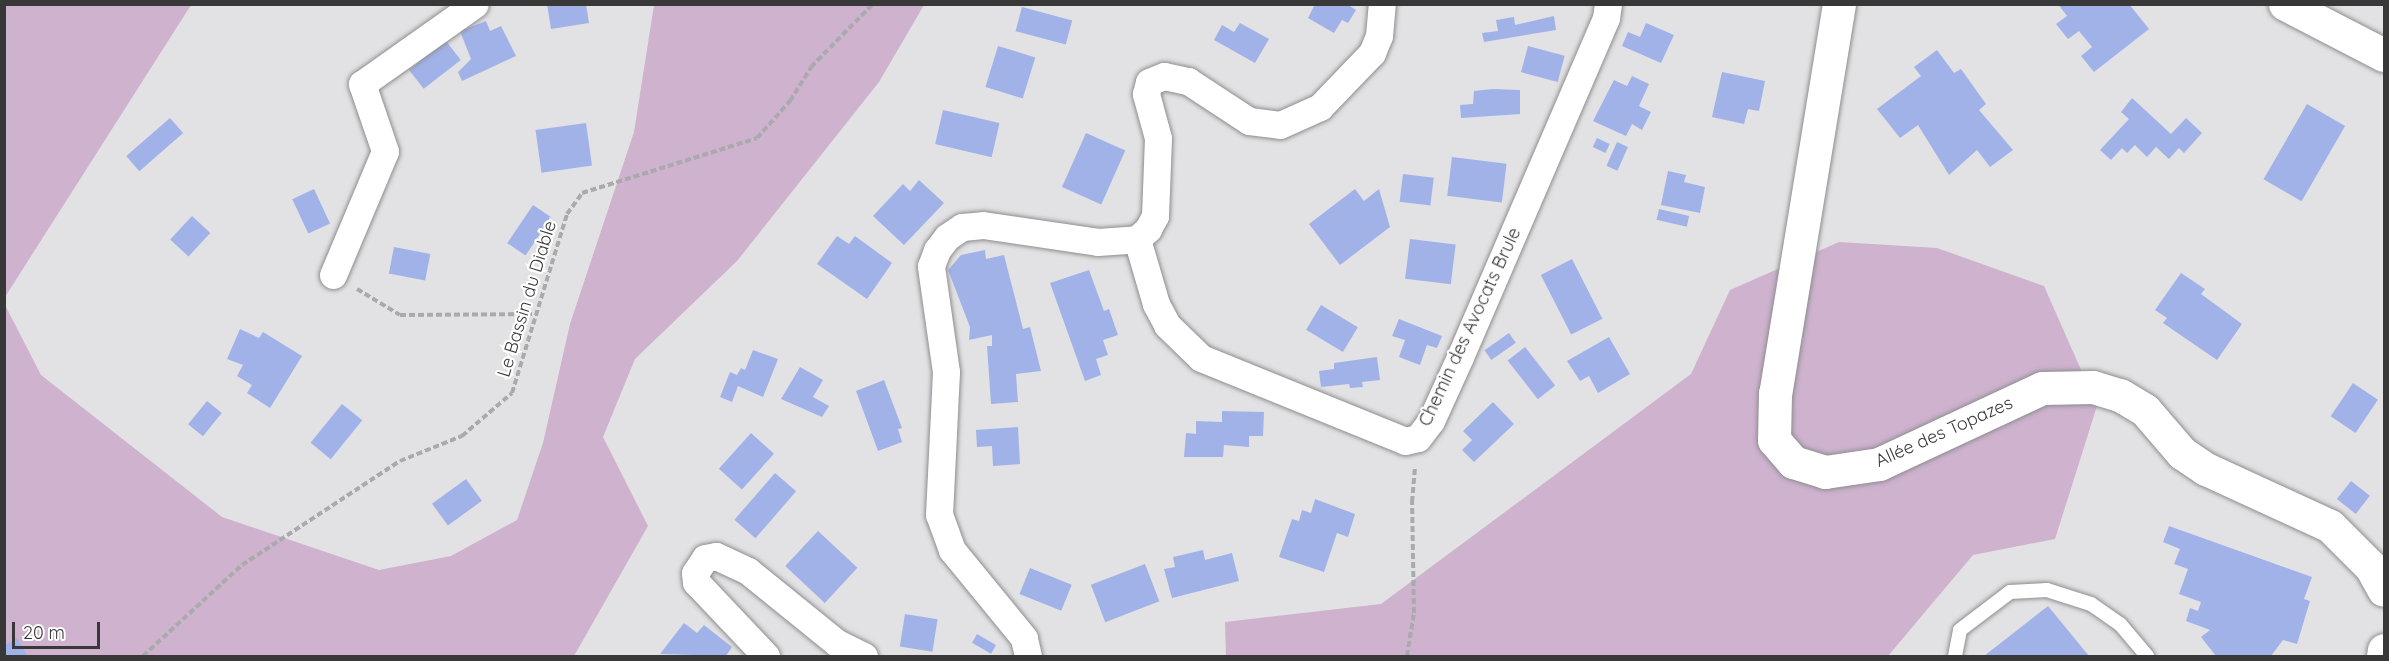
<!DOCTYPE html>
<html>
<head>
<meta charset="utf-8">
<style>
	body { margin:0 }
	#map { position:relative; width:2389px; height:661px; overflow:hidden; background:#e2e2e4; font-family:Quicksand,sans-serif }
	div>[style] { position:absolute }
	.green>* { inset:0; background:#ceb2ce }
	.building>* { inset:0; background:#a1b2e8; transform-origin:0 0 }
	.path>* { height:4px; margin-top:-2px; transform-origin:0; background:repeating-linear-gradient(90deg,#aaaaac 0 6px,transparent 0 9px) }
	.roads { filter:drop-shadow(0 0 2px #8e8d90) drop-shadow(0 0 2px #8e8d90) }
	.service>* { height:14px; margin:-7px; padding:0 7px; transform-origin:7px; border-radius:7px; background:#fff }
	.minor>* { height:27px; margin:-13.5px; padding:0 13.5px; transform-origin:13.5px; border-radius:13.5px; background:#fff }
	.secondary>* { height:33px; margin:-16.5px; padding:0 16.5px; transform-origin:16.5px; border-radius:16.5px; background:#fff }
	span { translate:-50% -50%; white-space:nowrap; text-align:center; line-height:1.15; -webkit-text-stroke:4.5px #fff; paint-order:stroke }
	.street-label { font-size:18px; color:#383839 }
	.frame { position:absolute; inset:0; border:6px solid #383839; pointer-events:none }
	.scale { position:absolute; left:12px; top:622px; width:88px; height:27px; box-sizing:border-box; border:3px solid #383839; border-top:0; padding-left:8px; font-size:18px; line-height:21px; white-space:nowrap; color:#383839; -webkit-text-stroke:4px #fff; paint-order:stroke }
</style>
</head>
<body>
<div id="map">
	<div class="green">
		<div style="clip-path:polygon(5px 4px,191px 5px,5px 297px,4px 5px)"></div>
		<div style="clip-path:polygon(654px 5px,924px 5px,879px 82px,737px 261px,635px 359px,603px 437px,648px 526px,574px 656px,5px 656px,4px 303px,41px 375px,222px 517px,379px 570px,451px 556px,517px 520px,543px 443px,570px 324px,634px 132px)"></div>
		<div style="clip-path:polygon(1839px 242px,1937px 248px,2044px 286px,2097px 406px,2055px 539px,1973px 555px,1888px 656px,1226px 656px,1225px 622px,1381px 604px,1691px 374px,1730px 290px)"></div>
	</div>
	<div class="building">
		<div style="clip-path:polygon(547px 4px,586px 4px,589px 23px,551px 29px)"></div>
		<div style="clip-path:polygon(1315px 4px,1347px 4px,1356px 10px,1348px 23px,1342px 20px,1334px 33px,1308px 18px)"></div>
		<div style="clip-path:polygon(2058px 4px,2129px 4px,2149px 29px,2094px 72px,2081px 56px,2092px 47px,2079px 31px,2068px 39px,2056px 24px,2067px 16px)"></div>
		<div style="left:1022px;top:7px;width:52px;height:25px;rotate:15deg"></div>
		<div style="clip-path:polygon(1554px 16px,1556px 30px,1484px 42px,1482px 33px,1498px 31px,1496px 20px,1514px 17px,1515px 25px)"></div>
		<div style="clip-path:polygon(486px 21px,490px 31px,501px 26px,516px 56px,462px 81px,458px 72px,471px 59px,460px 31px)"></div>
		<div style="clip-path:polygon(1240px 23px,1269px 39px,1255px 63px,1214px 40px,1222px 25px,1234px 32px)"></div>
		<div style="clip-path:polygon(1646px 23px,1674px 35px,1661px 63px,1622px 46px,1628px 32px,1640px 37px)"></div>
		<div style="left:446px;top:41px;width:24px;height:47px;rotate:52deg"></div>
		<div style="left:998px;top:46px;width:39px;height:43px;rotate:17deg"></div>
		<div style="left:1528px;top:46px;width:38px;height:27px;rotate:15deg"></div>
		<div style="clip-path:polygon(1937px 50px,1954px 73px,1961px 69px,1986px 104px,1979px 110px,2013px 150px,1990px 167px,1977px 150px,1949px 175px,1918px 125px,1900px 138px,1877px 109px,1921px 76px,1914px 67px)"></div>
		<div style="clip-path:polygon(1722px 72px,1765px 81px,1759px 111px,1748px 109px,1744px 124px,1712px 117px)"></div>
		<div style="clip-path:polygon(1632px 76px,1649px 84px,1639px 106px,1651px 112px,1642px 130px,1632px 124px,1626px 136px,1593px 121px,1614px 80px,1627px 86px)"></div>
		<div style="clip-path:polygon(1493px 89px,1520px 90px,1520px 114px,1461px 118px,1460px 105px,1473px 104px,1474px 91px)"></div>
		<div style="clip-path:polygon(2132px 98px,2171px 134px,2186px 118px,2202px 133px,2184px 153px,2179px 148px,2169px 159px,2156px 147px,2147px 157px,2135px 145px,2127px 153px,2122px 148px,2111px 160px,2100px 150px,2129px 119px,2121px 112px)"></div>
		<div style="left:2307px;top:104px;width:44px;height:87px;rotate:30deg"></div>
		<div style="left:943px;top:110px;width:58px;height:35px;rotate:13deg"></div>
		<div style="left:170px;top:118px;width:20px;height:58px;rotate:49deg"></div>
		<div style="left:586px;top:123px;width:43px;height:51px;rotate:82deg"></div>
		<div style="left:1086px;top:133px;width:43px;height:59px;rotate:24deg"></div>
		<div style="left:1597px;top:138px;width:14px;height:10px;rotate:25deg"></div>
		<div style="left:1617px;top:142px;width:12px;height:26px;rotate:24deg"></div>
		<div style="left:1452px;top:157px;width:55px;height:39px;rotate:7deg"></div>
		<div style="clip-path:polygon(1668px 171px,1686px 175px,1684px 182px,1705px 187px,1700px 213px,1661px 205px)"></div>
		<div style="left:1403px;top:174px;width:31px;height:28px;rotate:7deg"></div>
		<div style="clip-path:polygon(919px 180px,944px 203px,904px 245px,873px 216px,903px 184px,910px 191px)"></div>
		<div style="left:314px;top:189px;width:38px;height:24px;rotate:65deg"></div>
		<div style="clip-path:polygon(1355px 189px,1364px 201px,1379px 189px,1390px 227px,1340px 265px,1309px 224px)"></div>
		<div style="left:533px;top:205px;width:22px;height:46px;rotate:34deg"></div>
		<div style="left:1659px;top:209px;width:31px;height:11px;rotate:13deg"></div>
		<div style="left:192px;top:216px;width:25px;height:32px;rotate:43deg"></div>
		<div style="clip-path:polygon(837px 236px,849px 244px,855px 236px,892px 263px,867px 299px,817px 264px)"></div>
		<div style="left:1410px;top:239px;width:46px;height:40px;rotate:7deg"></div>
		<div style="left:394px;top:247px;width:37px;height:27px;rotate:11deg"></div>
		<div style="clip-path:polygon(985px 250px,986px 259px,1004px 255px,1023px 329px,1030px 327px,1041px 371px,1016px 374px,1018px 402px,991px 404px,987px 346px,992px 346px,992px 335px,969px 340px,970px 327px,948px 270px,961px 255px)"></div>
		<div style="left:1572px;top:259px;width:67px;height:35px;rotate:63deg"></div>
		<div style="clip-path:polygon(1089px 270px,1104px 311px,1109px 309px,1118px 335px,1103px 340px,1108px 355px,1096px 359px,1101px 375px,1085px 381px,1050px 283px)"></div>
		<div style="clip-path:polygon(2181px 273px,2205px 289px,2201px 294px,2242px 324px,2217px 360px,2163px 323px,2167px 318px,2155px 310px)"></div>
		<div style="left:1321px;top:305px;width:43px;height:29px;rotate:31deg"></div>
		<div style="clip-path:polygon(1399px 319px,1442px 336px,1437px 348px,1427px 345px,1420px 365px,1399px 357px,1405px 340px,1392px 336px)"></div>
		<div style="clip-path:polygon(240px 329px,259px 338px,263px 332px,302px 356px,270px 408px,247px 393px,252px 385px,237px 376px,243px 365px,227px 359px)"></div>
		<div style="left:1509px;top:333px;width:12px;height:30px;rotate:55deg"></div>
		<div style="clip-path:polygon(1609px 337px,1630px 374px,1598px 393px,1589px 376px,1580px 381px,1567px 361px)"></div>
		<div style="left:1525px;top:347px;width:49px;height:22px;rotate:52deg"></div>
		<div style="clip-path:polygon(753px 350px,778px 359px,763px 397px,738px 386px,732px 402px,720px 397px,730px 372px,737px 375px,741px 368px,745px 370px)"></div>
		<div style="clip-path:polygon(1377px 357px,1380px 380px,1362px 382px,1363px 387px,1350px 388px,1349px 384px,1321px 387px,1319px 371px,1334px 369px,1334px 363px)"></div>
		<div style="clip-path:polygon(800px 367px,823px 380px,813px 397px,829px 406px,822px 417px,781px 399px)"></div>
		<div style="clip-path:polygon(884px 380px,902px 428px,898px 429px,902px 442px,878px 451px,856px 391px)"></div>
		<div style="left:2353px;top:383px;width:30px;height:40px;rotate:34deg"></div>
		<div style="left:207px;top:401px;width:19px;height:30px;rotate:39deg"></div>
		<div style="clip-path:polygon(1493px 402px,1514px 424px,1474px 462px,1462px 450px,1472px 440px,1463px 431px)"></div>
		<div style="left:342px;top:404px;width:26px;height:50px;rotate:39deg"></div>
		<div style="clip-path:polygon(1222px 411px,1264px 412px,1263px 436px,1249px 436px,1249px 447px,1224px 445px,1223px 457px,1184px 457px,1186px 433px,1196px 434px,1196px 421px,1222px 422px)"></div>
		<div style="clip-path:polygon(1018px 427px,1020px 464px,993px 466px,992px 446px,977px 447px,976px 430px)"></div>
		<div style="left:751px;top:433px;width:31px;height:48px;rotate:42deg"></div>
		<div style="left:775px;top:473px;width:28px;height:62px;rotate:41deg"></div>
		<div style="left:466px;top:479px;width:27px;height:42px;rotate:54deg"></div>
		<div style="left:2351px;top:481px;width:24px;height:23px;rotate:38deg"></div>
		<div style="clip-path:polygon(1315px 499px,1355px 514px,1348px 537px,1337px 533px,1324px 572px,1279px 557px,1292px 519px,1299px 521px,1302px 510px,1311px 513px)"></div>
		<div style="clip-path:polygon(2169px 526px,2312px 577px,2304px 599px,2310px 601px,2297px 644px,2283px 640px,2271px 656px,2216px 656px,2201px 637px,2210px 630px,2186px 621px,2190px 608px,2198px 611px,2201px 602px,2179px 594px,2188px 569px,2174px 564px,2180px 549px,2163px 542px)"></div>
		<div style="left:818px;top:531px;width:54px;height:48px;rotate:43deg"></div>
		<div style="clip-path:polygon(1203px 550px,1205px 560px,1232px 553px,1239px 581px,1172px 598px,1164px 569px,1175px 567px,1173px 557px)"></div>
		<div style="left:1145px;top:564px;width:40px;height:58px;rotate:69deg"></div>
		<div style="left:1030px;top:568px;width:45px;height:28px;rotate:22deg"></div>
		<div style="clip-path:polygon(2048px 606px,2089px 656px,1984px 656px)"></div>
		<div style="left:905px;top:614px;width:33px;height:33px;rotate:9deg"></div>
		<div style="clip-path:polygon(684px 623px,697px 633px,704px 625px,732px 647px,726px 656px,660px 654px)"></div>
		<div style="left:977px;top:634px;width:22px;height:10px;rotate:30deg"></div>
		<div style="clip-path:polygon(17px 638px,27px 655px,5px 656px,5px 645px)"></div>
	</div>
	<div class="path">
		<div style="left:357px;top:289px;width:50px;rotate:31.2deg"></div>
		<div style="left:400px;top:315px;width:136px;rotate:-0.4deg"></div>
		<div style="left:143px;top:656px;width:134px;rotate:-42.6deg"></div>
		<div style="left:242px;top:565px;width:189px;rotate:-33.4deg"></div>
		<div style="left:400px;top:461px;width:67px;rotate:-22deg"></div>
		<div style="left:462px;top:436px;width:66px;rotate:-40.7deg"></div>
		<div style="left:512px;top:393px;width:187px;rotate:-72.9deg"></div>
		<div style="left:567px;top:214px;width:26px;rotate:-54deg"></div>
		<div style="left:582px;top:193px;width:183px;rotate:-17.4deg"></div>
		<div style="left:757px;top:138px;width:50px;rotate:-48.3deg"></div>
		<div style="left:790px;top:101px;width:40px;rotate:-58deg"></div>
		<div style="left:811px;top:67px;width:88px;rotate:-45.5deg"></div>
		<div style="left:1407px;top:656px;width:44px;rotate:-80.8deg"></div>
		<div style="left:1414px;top:613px;width:111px;rotate:-91deg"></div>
		<div style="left:1412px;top:502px;width:36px;rotate:-85deg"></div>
	</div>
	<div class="roads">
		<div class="service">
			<div style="left:1955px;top:656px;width:26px;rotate:-79deg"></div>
			<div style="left:1960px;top:630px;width:63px;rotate:-37.2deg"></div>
			<div style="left:2010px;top:592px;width:37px;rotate:-3deg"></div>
			<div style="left:2047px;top:590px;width:46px;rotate:17.7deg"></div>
			<div style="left:2091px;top:604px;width:35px;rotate:35deg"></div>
			<div style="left:2120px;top:624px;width:42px;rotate:49.8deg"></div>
		</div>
		<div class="minor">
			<div style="left:1137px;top:239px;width:68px;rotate:73.7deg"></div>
			<div style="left:1156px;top:304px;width:24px;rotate:62deg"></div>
			<div style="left:1167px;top:325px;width:47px;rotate:44.1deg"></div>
			<div style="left:1201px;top:358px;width:220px;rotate:22.1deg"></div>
			<div style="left:1405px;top:441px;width:13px;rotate:-13deg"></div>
			<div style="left:1418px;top:438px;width:21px;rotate:-53deg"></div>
			<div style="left:1431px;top:421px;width:70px;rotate:-65.6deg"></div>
			<div style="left:1460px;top:357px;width:369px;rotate:-66.7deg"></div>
			<div style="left:1606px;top:18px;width:14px;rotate:-82deg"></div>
			<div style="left:333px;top:275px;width:134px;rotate:-67.2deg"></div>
			<div style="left:385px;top:151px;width:71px;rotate:-108.9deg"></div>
			<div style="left:362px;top:84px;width:138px;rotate:-35.3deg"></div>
			<div style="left:766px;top:656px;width:102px;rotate:-133.4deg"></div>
			<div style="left:696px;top:582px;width:9px;rotate:-96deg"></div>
			<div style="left:695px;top:573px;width:18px;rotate:-56deg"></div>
			<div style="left:705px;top:558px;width:11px;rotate:-10deg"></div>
			<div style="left:716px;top:556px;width:35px;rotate:25deg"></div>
			<div style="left:748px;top:571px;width:114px;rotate:39deg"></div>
			<div style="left:837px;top:643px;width:30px;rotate:26deg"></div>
			<div style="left:1028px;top:656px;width:18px;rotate:-103deg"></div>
			<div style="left:1024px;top:638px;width:114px;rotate:-129.3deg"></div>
			<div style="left:952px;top:550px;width:37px;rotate:-110deg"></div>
			<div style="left:939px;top:515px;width:143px;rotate:-87.2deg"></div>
			<div style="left:946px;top:372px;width:107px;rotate:-98.1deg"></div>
			<div style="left:931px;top:266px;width:17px;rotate:-69deg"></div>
			<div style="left:937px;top:250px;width:16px;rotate:-52deg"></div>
			<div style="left:947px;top:237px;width:18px;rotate:-34deg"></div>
			<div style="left:962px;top:227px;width:21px;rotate:-5deg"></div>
			<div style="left:983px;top:225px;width:116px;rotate:8.4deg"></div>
			<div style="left:1098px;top:242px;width:39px;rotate:-4deg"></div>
			<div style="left:1137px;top:239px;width:15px;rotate:-42deg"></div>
			<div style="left:1148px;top:229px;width:15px;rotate:-62deg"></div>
			<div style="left:1155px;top:216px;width:78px;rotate:-87.8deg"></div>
			<div style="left:1158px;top:138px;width:46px;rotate:-105.3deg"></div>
			<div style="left:1146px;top:94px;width:12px;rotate:-76deg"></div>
			<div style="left:1149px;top:82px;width:16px;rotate:-22deg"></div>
			<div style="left:1164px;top:76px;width:25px;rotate:12deg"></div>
			<div style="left:1188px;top:81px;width:73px;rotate:33.3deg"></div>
			<div style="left:1249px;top:121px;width:31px;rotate:7deg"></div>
			<div style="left:1280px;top:125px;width:44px;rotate:-24.2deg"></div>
			<div style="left:1320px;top:107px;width:75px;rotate:-46.1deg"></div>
			<div style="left:1372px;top:53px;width:18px;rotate:-68deg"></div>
			<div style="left:1379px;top:36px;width:32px;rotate:-85deg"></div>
		</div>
		<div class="secondary">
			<div style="left:1839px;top:4px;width:394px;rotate:99.3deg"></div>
			<div style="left:1775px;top:393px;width:47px;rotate:91.2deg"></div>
			<div style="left:1774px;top:440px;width:29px;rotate:49deg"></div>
			<div style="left:1793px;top:462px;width:34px;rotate:17deg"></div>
			<div style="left:1825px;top:472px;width:55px;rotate:-8.4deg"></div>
			<div style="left:1879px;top:464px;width:180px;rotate:-25deg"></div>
			<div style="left:2042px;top:388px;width:51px;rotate:-1.1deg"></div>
			<div style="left:2093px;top:387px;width:28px;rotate:17deg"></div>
			<div style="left:2120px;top:395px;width:29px;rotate:31deg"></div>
			<div style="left:2145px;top:410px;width:57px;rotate:49.3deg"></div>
			<div style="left:2182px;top:453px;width:29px;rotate:34deg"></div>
			<div style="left:2206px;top:469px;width:136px;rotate:24.7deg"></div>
			<div style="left:2330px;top:526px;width:58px;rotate:45deg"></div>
			<div style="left:2371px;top:567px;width:26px;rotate:61deg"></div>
			<div style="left:2285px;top:4px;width:111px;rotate:27.3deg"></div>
			<div style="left:2383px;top:656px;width:6px;rotate:-81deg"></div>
		</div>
	</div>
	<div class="street-label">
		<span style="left:527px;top:299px;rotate:-73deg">Le Bassin du Diable</span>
		<span style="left:1470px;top:327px;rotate:-65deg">Chemin des Avocats Brule</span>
		<span style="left:1944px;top:432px;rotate:-24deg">Allée des Topazes</span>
	</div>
	<div class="frame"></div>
	<div class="scale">20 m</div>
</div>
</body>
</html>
